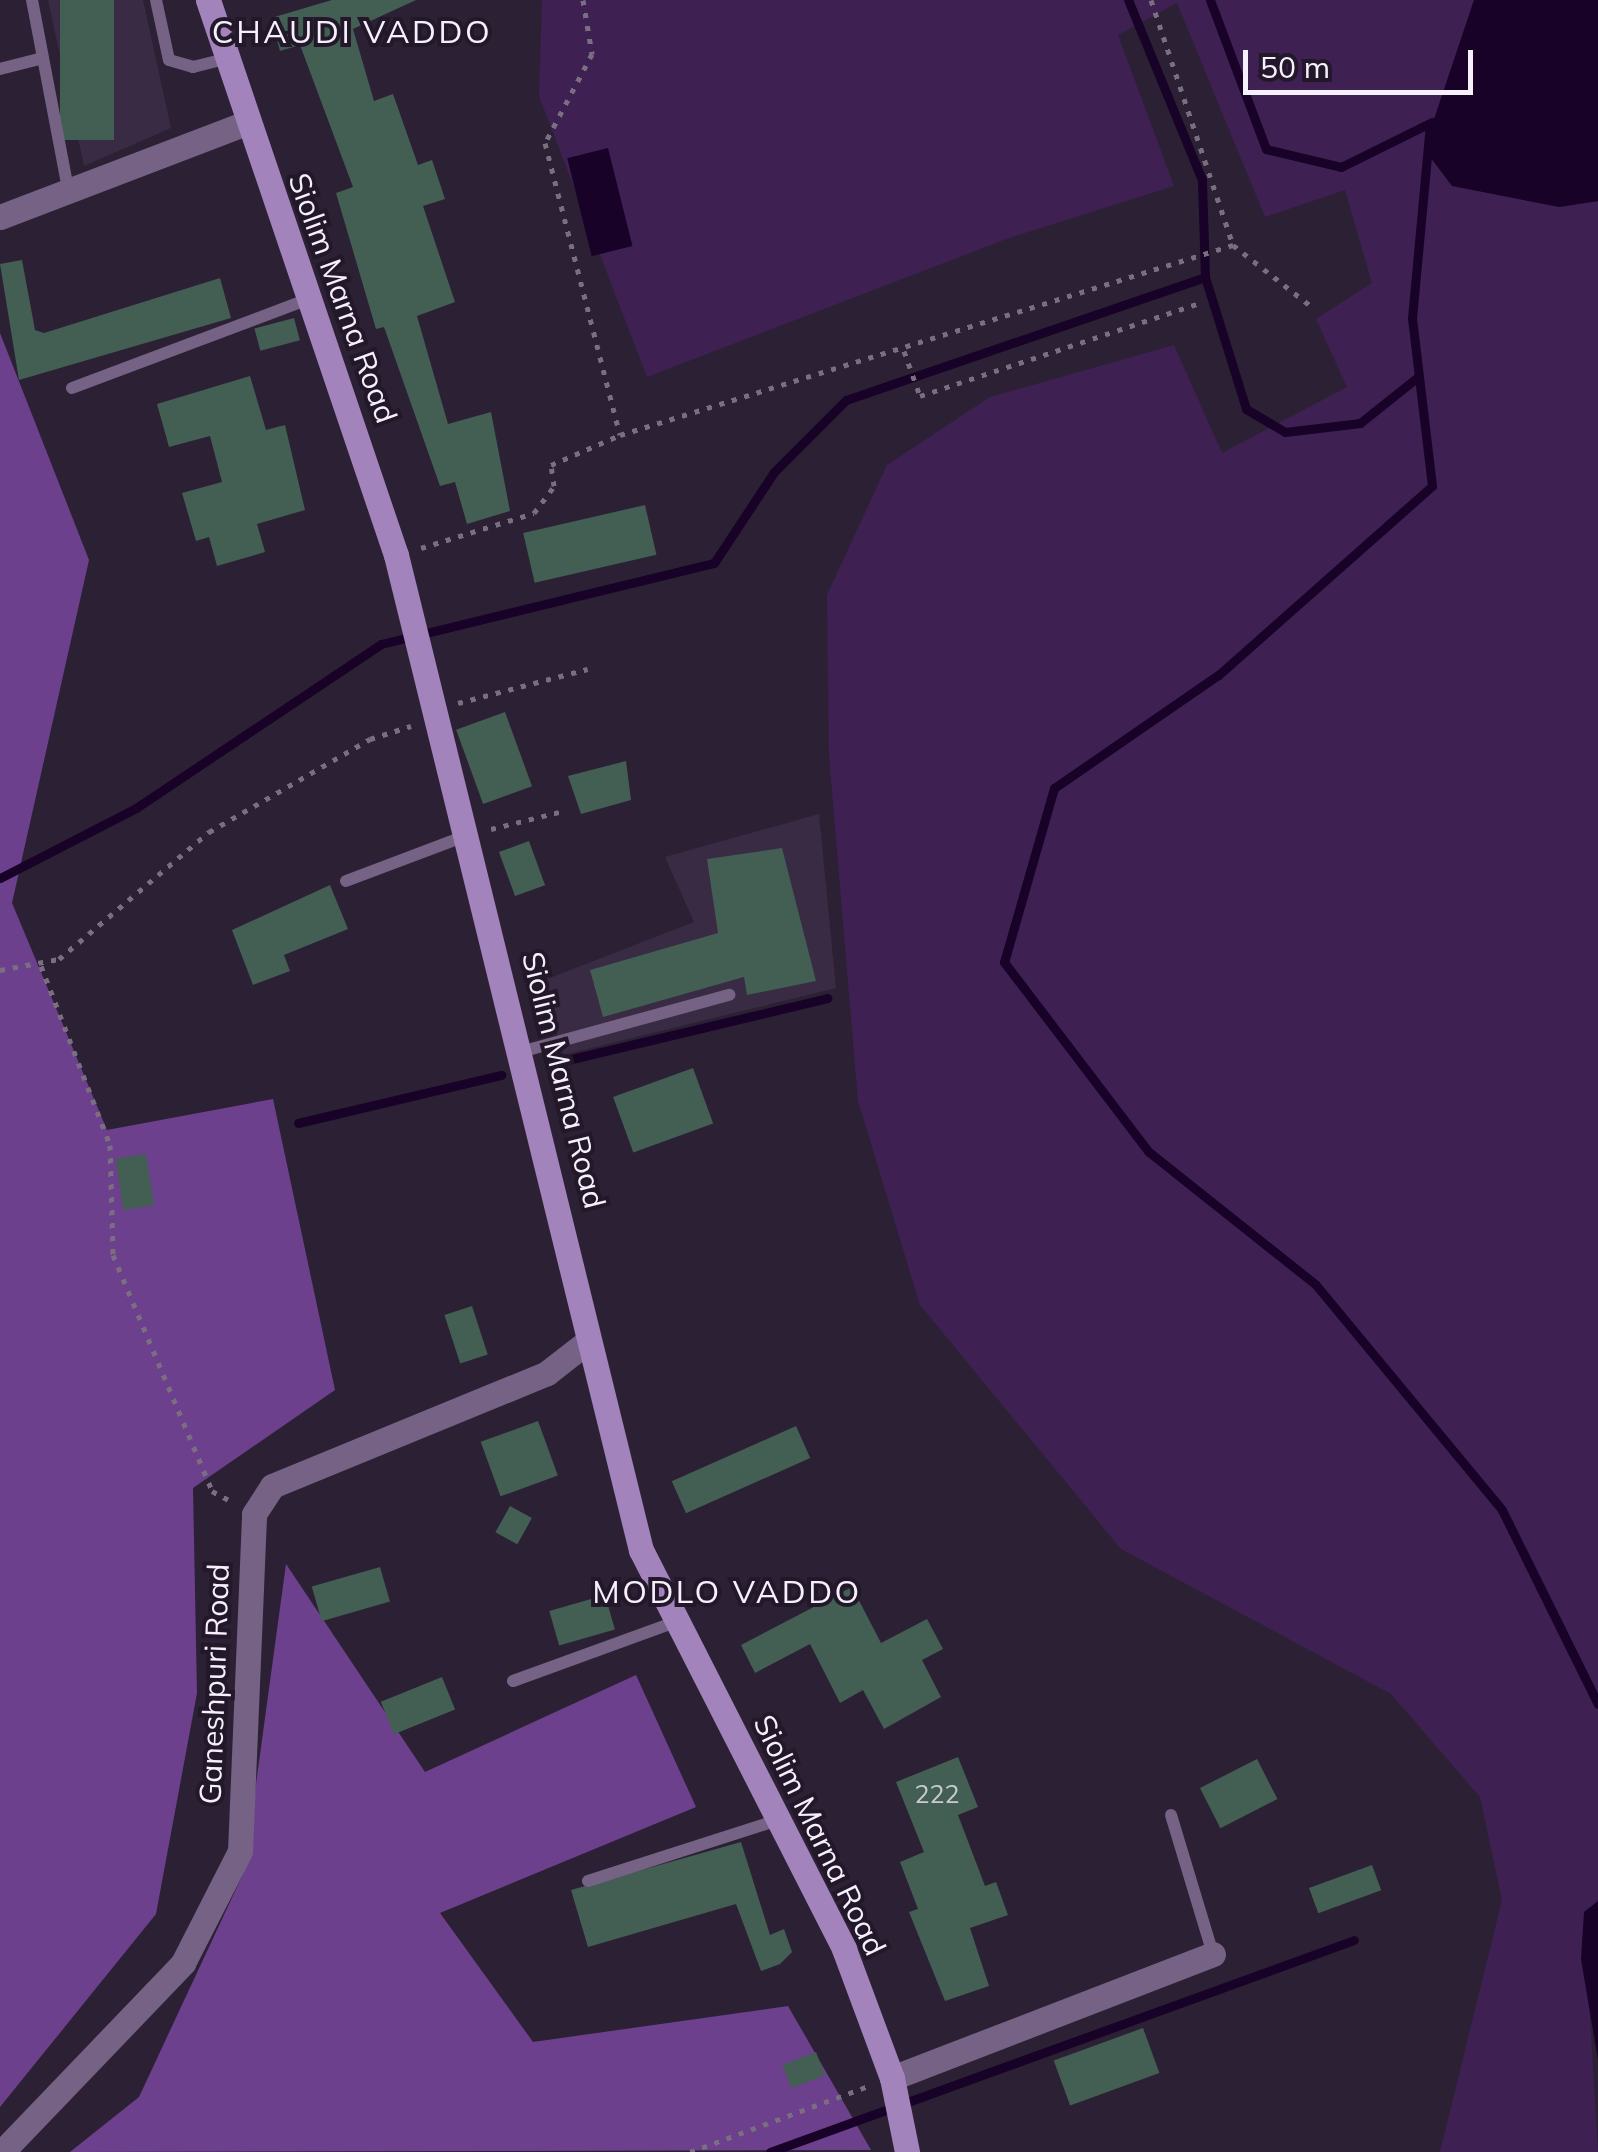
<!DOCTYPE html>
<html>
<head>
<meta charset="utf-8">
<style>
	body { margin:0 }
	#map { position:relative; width:1598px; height:2152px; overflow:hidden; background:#2c2134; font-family:Mulish,sans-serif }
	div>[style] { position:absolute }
	.built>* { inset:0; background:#382b43 }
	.green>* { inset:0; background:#3e2053 }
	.forest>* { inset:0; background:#6d408e }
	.water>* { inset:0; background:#180227; transform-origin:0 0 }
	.stream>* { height:9px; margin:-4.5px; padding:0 4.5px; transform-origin:4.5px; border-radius:4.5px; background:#180227 }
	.building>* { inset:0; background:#435e52; transform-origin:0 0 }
	.path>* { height:5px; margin-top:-2.5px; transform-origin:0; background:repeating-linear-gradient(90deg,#796f80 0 5px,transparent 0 13px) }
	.service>* { height:12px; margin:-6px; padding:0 6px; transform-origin:6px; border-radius:6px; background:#756285 }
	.minor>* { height:25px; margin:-12.5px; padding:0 12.5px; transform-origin:12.5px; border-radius:12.5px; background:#756285 }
	.tertiary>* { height:25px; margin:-12.5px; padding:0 12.5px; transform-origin:12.5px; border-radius:12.5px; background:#756285 }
	.secondary>* { height:25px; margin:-12.5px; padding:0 12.5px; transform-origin:12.5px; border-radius:12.5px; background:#a283bb }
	span { translate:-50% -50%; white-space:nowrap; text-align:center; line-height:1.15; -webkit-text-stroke:8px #22182a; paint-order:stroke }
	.number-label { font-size:25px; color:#c9cbd2 }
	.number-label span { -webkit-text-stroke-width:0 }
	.street-label { font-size:30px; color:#f6effc }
	.neighbourhood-label { font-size:32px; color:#f6effc; letter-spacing:2.5px }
	.scale { position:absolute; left:1243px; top:50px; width:230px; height:45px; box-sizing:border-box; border:5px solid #f6effc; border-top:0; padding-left:12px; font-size:30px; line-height:35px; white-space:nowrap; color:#f6effc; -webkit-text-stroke:8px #22182a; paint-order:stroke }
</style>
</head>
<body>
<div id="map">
	<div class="built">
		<div style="clip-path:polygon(48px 0,143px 0,171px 128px,84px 166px)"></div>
		<div style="clip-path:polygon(819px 814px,836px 988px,563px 1055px,542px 981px,694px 922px,665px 857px)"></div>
	</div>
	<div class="green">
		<div style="clip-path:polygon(542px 0,1474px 0,1425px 149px,1559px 207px,1598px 201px,1598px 1901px,1584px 1913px,1598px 2152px,1440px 2152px,1502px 1900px,1480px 1797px,1391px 1694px,1121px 1549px,920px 1305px,858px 1101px,829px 755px,827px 595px,887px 465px,990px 397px,1174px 345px,1222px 453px,1347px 387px,1316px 319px,1372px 283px,1345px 190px,1265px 217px,1177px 3px,1118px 35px,1174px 186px,1009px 238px,647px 377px,539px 96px)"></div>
	</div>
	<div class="forest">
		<div style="clip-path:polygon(0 333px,89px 560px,12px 903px,107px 1130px,273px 1099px,335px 1390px,193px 1488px,197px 1693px,156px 1914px,0 2107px)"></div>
		<div style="clip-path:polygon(286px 1564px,425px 1772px,636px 1675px,696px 1807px,440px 1913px,533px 2042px,788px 2006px,871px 2150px,70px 2152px,139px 2097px,244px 1872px)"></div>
	</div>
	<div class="water">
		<div style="clip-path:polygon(1474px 0,1598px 0,1598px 201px,1559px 207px,1452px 186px,1424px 149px)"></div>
		<div style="left:608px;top:148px;width:101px;height:42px;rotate:76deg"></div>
		<div style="clip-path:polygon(1598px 1901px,1598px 2060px,1581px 1959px,1584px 1912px)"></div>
	</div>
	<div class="stream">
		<div style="left:1210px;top:0;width:159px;rotate:69.4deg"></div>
		<div style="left:1266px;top:149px;width:77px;rotate:13.5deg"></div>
		<div style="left:1341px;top:167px;width:102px;rotate:-26.3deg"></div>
		<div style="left:1430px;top:124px;width:195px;rotate:95.3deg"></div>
		<div style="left:1412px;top:318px;width:169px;rotate:83.2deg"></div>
		<div style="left:1432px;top:486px;width:286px;rotate:138.5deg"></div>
		<div style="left:1218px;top:675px;width:199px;rotate:145.4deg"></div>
		<div style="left:1054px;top:788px;width:181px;rotate:106deg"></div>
		<div style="left:1004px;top:962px;width:239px;rotate:52.7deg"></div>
		<div style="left:1149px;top:1152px;width:213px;rotate:38.5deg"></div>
		<div style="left:1316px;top:1285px;width:292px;rotate:50.4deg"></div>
		<div style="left:1502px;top:1510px;width:216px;rotate:63.7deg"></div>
		<div style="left:1205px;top:277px;width:138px;rotate:72.7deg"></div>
		<div style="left:1246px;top:409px;width:45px;rotate:30.5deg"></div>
		<div style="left:1285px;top:432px;width:76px;rotate:-6.8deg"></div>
		<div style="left:1360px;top:423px;width:75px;rotate:-38.5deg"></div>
		<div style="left:0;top:878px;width:153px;rotate:-27.2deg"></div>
		<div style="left:136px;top:808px;width:295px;rotate:-33.8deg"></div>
		<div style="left:381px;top:644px;width:343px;rotate:-13.7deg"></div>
		<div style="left:714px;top:563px;width:109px;rotate:-56.6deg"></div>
		<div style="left:774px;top:472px;width:102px;rotate:-45deg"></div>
		<div style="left:846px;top:400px;width:379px;rotate:-18.9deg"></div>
		<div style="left:1205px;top:277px;width:97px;rotate:-91.8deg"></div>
		<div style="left:1202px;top:180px;width:195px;rotate:-112.3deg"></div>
		<div style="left:555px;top:1063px;width:280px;rotate:-13.4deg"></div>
		<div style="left:298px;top:1123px;width:209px;rotate:-13.3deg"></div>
		<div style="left:770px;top:2152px;width:621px;rotate:-19.95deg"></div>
	</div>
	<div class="building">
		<div style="left:60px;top:0;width:54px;height:140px"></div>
		<div style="clip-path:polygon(332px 0,416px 0,353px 29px,374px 101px,393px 94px,418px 165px,432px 160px,445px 199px,423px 206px,455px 302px,417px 316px,448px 424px,491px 412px,510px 511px,467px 524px,455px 482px,440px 486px,384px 327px,376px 329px,336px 193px,353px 187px,300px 45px,280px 51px,271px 18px)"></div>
		<div style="clip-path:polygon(22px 260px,35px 330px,44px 333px,220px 278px,231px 318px,19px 380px,0 264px)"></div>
		<div style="left:294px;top:318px;width:23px;height:41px;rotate:75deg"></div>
		<div style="clip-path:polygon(250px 376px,266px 430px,285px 425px,305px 510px,257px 524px,265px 552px,217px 566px,209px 537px,196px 541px,182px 493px,222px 482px,210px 436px,169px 447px,157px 404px)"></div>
		<div style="left:645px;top:505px;width:51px;height:125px;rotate:77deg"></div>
		<div style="left:505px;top:712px;width:79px;height:52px;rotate:70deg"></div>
		<div style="clip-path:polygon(626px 761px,631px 800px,581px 814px,568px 776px)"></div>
		<div style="left:529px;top:841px;width:47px;height:32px;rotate:70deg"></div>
		<div style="clip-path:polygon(782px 848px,816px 981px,747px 995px,744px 977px,603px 1017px,590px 970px,718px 933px,707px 859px)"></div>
		<div style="clip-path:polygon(330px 885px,348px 929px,284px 955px,290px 971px,253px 985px,232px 930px)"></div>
		<div style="left:693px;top:1068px;width:59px;height:85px;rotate:70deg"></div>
		<div style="left:146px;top:1154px;width:52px;height:31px;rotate:81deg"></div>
		<div style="left:472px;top:1306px;width:51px;height:29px;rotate:72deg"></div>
		<div style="left:538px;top:1421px;width:58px;height:61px;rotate:70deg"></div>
		<div style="left:796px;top:1426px;width:35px;height:136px;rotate:66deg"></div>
		<div style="left:510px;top:1506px;width:25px;height:30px;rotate:29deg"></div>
		<div style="left:380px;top:1567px;width:36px;height:71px;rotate:74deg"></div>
		<div style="clip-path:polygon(852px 1587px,881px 1643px,927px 1619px,943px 1649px,922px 1660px,941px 1697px,884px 1729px,863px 1690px,840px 1703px,810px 1644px,755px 1673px,741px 1645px)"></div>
		<div style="left:605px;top:1595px;width:36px;height:58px;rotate:74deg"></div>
		<div style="left:442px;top:1677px;width:35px;height:66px;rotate:68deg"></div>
		<div style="clip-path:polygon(958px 1757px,978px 1807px,958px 1815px,985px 1886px,996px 1882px,1008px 1915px,970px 1928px,989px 1986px,945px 2001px,909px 1912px,918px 1909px,900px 1862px,924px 1852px,896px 1782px)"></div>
		<div style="left:1257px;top:1759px;width:45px;height:64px;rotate:63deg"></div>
		<div style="clip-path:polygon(741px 1842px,770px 1935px,784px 1929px,792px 1952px,780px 1964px,761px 1971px,736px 1904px,588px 1947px,571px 1890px)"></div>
		<div style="left:1372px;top:1865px;width:27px;height:67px;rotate:70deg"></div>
		<div style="left:1143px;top:2028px;width:48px;height:95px;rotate:70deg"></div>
		<div style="left:816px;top:2052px;width:25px;height:36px;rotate:69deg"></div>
	</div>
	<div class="path">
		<div style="left:583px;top:0;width:55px;rotate:80.5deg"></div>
		<div style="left:592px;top:54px;width:101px;rotate:117.8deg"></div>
		<div style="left:545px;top:143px;width:301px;rotate:75.6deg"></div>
		<div style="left:1151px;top:0;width:258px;rotate:71.5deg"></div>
		<div style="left:904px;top:351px;width:48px;rotate:70.4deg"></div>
		<div style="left:920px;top:396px;width:292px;rotate:-18.4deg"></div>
		<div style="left:421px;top:548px;width:118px;rotate:-17.2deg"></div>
		<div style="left:534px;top:513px;width:34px;rotate:-53deg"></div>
		<div style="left:554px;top:486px;width:21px;rotate:-98deg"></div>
		<div style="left:551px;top:465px;width:75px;rotate:-23.5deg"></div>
		<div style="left:620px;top:435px;width:642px;rotate:-17.22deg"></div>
		<div style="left:1233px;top:245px;width:100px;rotate:38.1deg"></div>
		<div style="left:458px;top:703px;width:134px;rotate:-14.7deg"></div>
		<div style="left:491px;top:829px;width:74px;rotate:-14deg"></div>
		<div style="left:41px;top:966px;width:192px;rotate:68.9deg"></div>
		<div style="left:110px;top:1145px;width:110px;rotate:88.4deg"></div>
		<div style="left:113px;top:1255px;width:256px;rotate:67.2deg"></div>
		<div style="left:212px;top:1491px;width:19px;rotate:28deg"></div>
		<div style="left:0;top:970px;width:60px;rotate:-10.6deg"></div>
		<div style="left:59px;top:959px;width:197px;rotate:-40.3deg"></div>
		<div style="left:209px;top:832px;width:186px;rotate:-30deg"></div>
		<div style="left:370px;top:739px;width:43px;rotate:-17.6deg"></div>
		<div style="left:690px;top:2152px;width:188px;rotate:-20.3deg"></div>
	</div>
	<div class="service">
		<div style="left:32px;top:0;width:191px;rotate:79.2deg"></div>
		<div style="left:156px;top:0;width:61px;rotate:77.8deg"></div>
		<div style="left:169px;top:60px;width:25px;rotate:16deg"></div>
		<div style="left:193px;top:67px;width:34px;rotate:-14deg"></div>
		<div style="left:0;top:69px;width:44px;rotate:-14.3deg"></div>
		<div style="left:72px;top:388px;width:253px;rotate:-20.6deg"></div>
		<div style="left:346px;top:881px;width:130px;rotate:-20.7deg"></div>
		<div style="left:524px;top:1051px;width:213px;rotate:-15.3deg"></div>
		<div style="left:513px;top:1681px;width:176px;rotate:-20deg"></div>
		<div style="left:1171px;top:1815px;width:145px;rotate:73.2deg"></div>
		<div style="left:588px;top:1881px;width:200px;rotate:-17.8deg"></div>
	</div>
	<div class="minor">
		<div style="left:0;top:217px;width:263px;rotate:-20.9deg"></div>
		<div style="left:892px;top:2078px;width:344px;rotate:-21.1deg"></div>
	</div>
	<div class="tertiary">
		<div style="left:2px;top:2152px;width:262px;rotate:-46.2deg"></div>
		<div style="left:183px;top:1963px;width:126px;rotate:-63deg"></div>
		<div style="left:240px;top:1851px;width:337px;rotate:-87.6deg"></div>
		<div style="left:254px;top:1514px;width:33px;rotate:-57deg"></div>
		<div style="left:272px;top:1486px;width:297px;rotate:-22.3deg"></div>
		<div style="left:547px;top:1373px;width:51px;rotate:-37.8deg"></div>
	</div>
	<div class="secondary">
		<div style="left:208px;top:0;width:586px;rotate:71.29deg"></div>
		<div style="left:396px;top:555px;width:1025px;rotate:76.17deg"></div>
		<div style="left:641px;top:1550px;width:448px;rotate:63deg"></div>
		<div style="left:844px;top:1949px;width:138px;rotate:69.6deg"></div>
		<div style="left:892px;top:2078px;width:76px;rotate:78.5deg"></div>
	</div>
	<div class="number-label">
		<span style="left:937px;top:1794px">222</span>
	</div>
	<div class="street-label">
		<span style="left:343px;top:298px;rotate:70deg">Siolim Marna Road</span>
		<span style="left:564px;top:1080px;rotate:76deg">Siolim Marna Road</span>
		<span style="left:214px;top:1684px;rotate:-88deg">Ganeshpuri Road</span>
		<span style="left:820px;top:1835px;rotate:64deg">Siolim Marna Road</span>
	</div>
	<div class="neighbourhood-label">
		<span style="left:352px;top:31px">CHAUDI VADDO</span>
		<span style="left:727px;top:1591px">MODLO VADDO</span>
	</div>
	<div class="scale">50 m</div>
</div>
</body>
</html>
